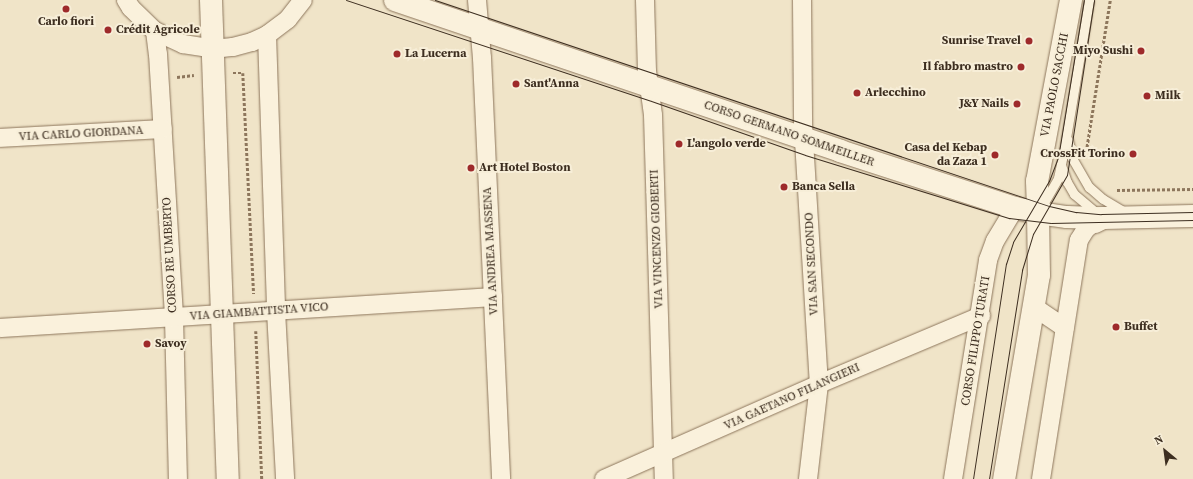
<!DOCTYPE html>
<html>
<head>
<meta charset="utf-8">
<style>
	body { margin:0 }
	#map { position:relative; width:1193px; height:479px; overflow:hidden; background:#f0e4c8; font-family:"Source Serif 4",serif }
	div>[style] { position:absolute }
	.path>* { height:2.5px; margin-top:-1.25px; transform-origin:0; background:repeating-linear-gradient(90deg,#8d765c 0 3px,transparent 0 5px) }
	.roads { filter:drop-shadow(0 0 1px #8d765c) drop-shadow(0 0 1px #8d765c) }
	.service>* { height:9px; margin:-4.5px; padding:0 4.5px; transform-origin:4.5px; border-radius:4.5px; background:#faf1dc }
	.minor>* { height:18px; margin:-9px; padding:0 9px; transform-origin:9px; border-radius:9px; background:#faf1dc }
	.tertiary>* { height:22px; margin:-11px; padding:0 11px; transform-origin:11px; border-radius:11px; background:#faf1dc }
	.secondary>* { height:22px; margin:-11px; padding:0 11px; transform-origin:11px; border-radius:11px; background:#faf1dc }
	.tram>* { height:1px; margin:-0.5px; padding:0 0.5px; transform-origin:0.5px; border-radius:0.5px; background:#3d2e20 }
	.dots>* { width:11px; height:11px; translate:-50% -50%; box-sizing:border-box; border:2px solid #f7eed8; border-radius:50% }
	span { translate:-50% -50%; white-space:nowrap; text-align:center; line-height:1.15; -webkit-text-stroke:4px #f7eed8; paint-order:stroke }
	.poi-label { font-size:12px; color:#3d2e20; font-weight:700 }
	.left { translate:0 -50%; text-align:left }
	.right { translate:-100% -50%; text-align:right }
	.street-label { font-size:12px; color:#3d2e20 }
	.north { position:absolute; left:1145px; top:431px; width:40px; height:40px; -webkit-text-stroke:3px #f7eed8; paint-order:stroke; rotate:331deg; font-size:11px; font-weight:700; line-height:16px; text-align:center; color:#3d2e20 }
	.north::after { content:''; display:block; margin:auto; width:14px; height:18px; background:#3d2e20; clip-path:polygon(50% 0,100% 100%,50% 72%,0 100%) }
</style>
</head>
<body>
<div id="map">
	<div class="path">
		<div style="left:233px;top:73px;width:10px"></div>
		<div style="left:243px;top:73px;width:221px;rotate:87.2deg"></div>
		<div style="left:177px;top:77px;width:17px;rotate:-7deg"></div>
		<div style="left:1086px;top:152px;width:154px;rotate:-81deg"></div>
		<div style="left:1117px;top:190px;width:76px;rotate:-0.8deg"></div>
		<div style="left:256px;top:331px;width:148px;rotate:87.7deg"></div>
	</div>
	<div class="roads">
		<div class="service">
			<div style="left:1068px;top:140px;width:18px;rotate:77deg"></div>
			<div style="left:1072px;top:158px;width:34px;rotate:60deg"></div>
			<div style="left:1089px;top:187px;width:18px;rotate:41deg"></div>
			<div style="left:1103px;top:199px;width:26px;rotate:31deg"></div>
			<div style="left:1061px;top:165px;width:18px;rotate:71deg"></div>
			<div style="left:1067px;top:182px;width:14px;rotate:60deg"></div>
			<div style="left:1074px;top:194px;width:31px;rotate:40deg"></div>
			<div style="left:1042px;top:206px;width:32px;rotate:-60deg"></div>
			<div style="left:1058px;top:178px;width:29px;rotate:-78deg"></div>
			<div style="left:1064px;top:150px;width:152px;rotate:-80.5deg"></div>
		</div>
		<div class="minor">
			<div style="left:126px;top:0;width:9px;rotate:58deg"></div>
			<div style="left:131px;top:8px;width:33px;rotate:44deg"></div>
			<div style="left:155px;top:31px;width:31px;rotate:25deg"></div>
			<div style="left:183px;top:44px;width:30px;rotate:9deg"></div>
			<div style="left:213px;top:49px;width:20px;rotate:-6deg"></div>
			<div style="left:233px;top:47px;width:20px;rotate:-15deg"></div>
			<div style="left:252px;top:42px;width:17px;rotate:-25deg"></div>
			<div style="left:267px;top:35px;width:26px;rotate:-37deg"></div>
			<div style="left:288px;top:19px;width:24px;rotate:-52deg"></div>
			<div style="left:477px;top:0;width:58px;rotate:85.1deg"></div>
			<div style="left:482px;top:58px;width:421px;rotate:87.4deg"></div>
			<div style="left:645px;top:0;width:71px;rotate:88.4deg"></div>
			<div style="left:647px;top:71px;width:44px;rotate:82.2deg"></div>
			<div style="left:653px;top:115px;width:364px;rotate:88.3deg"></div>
			<div style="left:802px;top:0;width:124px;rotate:89.5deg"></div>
			<div style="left:803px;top:124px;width:260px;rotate:86.5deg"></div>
			<div style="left:819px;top:384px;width:96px;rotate:96.6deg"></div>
			<div style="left:155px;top:31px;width:23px;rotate:83deg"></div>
			<div style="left:158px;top:54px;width:264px;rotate:86.5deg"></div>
			<div style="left:174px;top:318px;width:161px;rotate:88.6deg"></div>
			<div style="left:267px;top:35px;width:276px;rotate:88.1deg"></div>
			<div style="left:276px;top:311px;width:168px;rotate:86.9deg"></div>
			<div style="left:0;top:138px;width:163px;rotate:-3.2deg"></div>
			<div style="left:1034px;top:307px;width:37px;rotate:34deg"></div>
			<div style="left:0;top:328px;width:494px;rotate:-3.6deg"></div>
			<div style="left:604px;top:479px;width:235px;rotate:-23.8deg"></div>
			<div style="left:819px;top:384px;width:176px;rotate:-22.8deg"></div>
			<div style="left:953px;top:479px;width:222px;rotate:-80.9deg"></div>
			<div style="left:988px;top:260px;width:20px;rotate:-70deg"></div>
			<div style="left:995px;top:241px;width:39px;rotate:-59deg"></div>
			<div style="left:1041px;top:479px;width:242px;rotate:-81deg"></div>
			<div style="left:1079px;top:240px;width:13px;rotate:-58deg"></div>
			<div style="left:1086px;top:229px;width:11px;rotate:-38deg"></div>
		</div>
		<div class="tertiary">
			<div style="left:1071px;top:0;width:184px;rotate:100.6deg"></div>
			<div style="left:1037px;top:181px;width:32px;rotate:88deg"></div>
			<div style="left:1038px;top:213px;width:29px;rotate:8deg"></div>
			<div style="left:1067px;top:217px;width:36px;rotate:2deg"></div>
			<div style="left:1103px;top:218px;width:90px;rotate:-1.3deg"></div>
		</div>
		<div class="secondary">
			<div style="left:211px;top:0;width:479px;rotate:88deg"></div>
			<div style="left:395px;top:0;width:470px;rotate:18.7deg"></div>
			<div style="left:840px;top:151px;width:184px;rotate:18deg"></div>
			<div style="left:1015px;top:208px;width:24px;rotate:12deg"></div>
			<div style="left:1038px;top:213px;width:62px;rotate:89.1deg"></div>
			<div style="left:1039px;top:275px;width:207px;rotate:99.7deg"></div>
			<div style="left:1095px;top:222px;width:9px;rotate:-27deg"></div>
		</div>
	</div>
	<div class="tram">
		<div style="left:346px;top:0;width:321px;rotate:18.3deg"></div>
		<div style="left:651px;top:101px;width:163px;rotate:19.3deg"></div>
		<div style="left:805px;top:155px;width:214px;rotate:17.2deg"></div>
		<div style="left:1009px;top:218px;width:42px;rotate:6.8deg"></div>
		<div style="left:1051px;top:223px;width:142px;rotate:-1.2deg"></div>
		<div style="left:435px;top:0;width:648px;rotate:18.55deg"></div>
		<div style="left:1049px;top:206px;width:28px;rotate:13deg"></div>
		<div style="left:1076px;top:212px;width:25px;rotate:5deg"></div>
		<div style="left:1101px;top:214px;width:92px;rotate:-1.2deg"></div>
		<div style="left:973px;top:479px;width:218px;rotate:-81.3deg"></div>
		<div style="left:1006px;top:264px;width:23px;rotate:-72deg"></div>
		<div style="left:1013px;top:242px;width:71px;rotate:-59.5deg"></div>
		<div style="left:1049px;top:181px;width:25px;rotate:-69deg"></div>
		<div style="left:1058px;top:158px;width:160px;rotate:-80.7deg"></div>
		<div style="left:989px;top:479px;width:212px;rotate:-81deg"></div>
		<div style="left:1022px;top:270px;width:38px;rotate:-73deg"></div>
		<div style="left:1033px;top:234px;width:68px;rotate:-60deg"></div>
		<div style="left:1067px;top:175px;width:177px;rotate:-81.2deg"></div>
	</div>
	<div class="dots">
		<div style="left:66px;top:9px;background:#9e2a2b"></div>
		<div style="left:108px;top:30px;background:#9e2a2b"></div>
		<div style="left:1029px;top:41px;background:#9e2a2b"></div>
		<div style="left:1141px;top:51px;background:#9e2a2b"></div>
		<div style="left:397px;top:54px;background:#9e2a2b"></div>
		<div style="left:1021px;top:67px;background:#9e2a2b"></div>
		<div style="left:516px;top:84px;background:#9e2a2b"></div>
		<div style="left:857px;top:93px;background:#9e2a2b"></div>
		<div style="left:1147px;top:96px;background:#9e2a2b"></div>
		<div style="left:1017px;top:104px;background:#9e2a2b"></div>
		<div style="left:679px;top:144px;background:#9e2a2b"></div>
		<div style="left:1133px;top:154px;background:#9e2a2b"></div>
		<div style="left:995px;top:155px;background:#9e2a2b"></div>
		<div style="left:471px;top:168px;background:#9e2a2b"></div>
		<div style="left:784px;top:187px;background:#9e2a2b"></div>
		<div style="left:1116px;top:327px;background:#9e2a2b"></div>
		<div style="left:147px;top:344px;background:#9e2a2b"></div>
	</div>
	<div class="poi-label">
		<span style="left:66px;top:22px">Carlo fiori</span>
		<span class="left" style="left:116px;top:30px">Crédit Agricole</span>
		<span class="right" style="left:1021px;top:41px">Sunrise Travel</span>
		<span class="right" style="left:1133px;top:51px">Miyo Sushi</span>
		<span class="left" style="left:405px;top:54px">La Lucerna</span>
		<span class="right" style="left:1013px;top:67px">Il fabbro mastro</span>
		<span class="left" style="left:524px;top:84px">Sant'Anna</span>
		<span class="left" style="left:865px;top:93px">Arlecchino</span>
		<span class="left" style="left:1155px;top:96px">Milk</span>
		<span class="right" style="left:1009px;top:104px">J&amp;Y Nails</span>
		<span class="left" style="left:687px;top:144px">L'angolo verde</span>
		<span class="right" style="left:987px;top:155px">Casa del Kebap<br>da Zaza 1</span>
		<span class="right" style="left:1125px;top:154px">CrossFit Torino</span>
		<span class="left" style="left:479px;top:168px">Art Hotel Boston</span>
		<span class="left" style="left:792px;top:187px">Banca Sella</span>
		<span class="left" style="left:1124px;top:327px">Buffet</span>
		<span class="left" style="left:155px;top:344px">Savoy</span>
	</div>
	<div class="street-label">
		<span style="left:1055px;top:85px;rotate:-79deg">VIA PAOLO SACCHI</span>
		<span style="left:81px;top:134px;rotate:-3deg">VIA CARLO GIORDANA</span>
		<span style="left:789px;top:134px;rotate:19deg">CORSO GERMANO SOMMEILLER</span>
		<span style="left:657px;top:239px;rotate:-92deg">VIA VINCENZO GIOBERTI</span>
		<span style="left:491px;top:251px;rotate:-93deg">VIA ANDREA MASSENA</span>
		<span style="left:170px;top:255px;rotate:-93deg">CORSO RE UMBERTO</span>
		<span style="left:812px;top:264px;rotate:-93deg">VIA SAN SECONDO</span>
		<span style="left:259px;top:312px;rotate:-4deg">VIA GIAMBATTISTA VICO</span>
		<span style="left:976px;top:341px;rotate:-81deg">CORSO FILIPPO TURATI</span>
		<span style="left:792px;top:397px;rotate:-24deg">VIA GAETANO FILANGIERI</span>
	</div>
	<div class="north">N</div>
</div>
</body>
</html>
